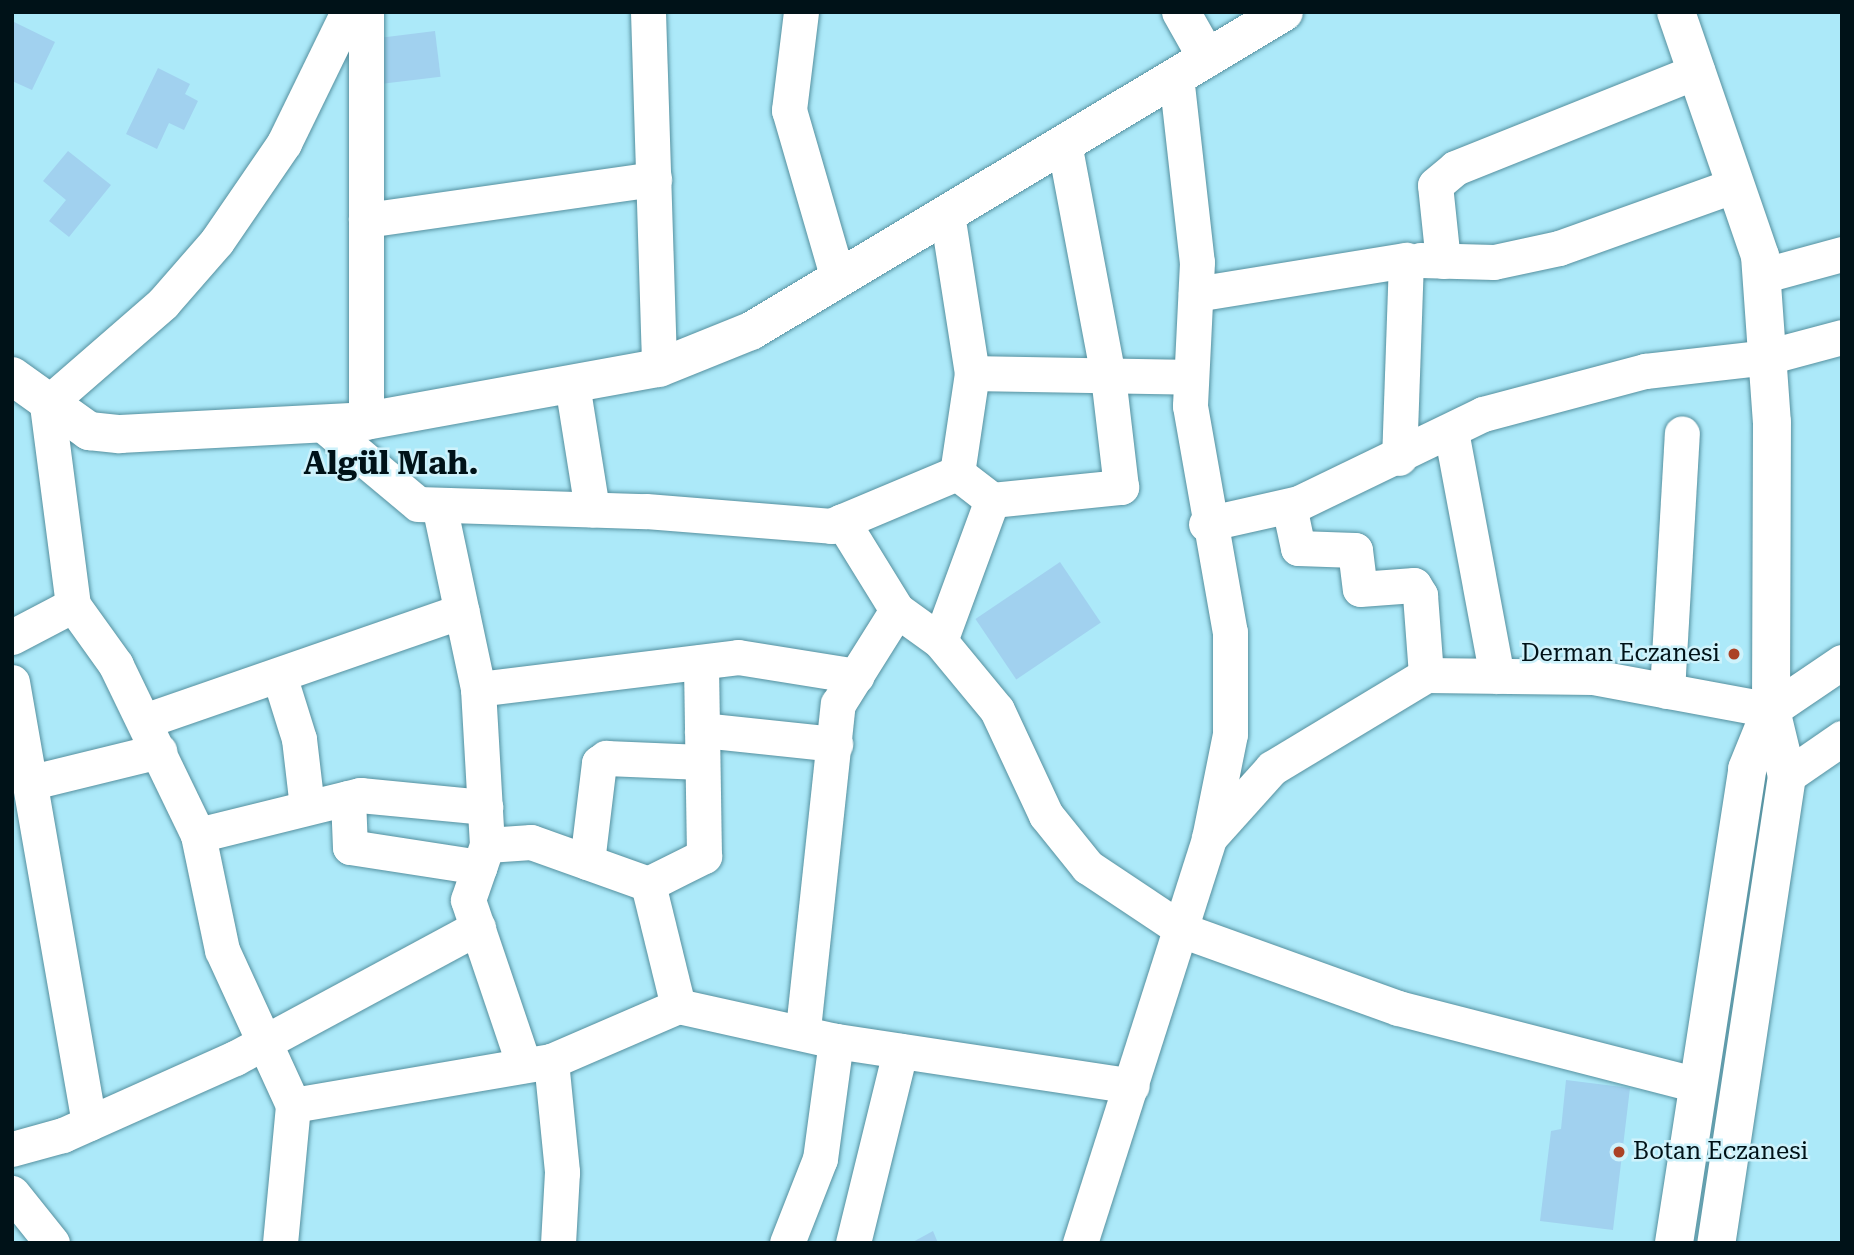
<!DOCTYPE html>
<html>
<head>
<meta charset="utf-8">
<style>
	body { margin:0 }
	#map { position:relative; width:1854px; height:1255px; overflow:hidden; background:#ace9f9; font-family:"Roboto Serif",serif }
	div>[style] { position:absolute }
	.building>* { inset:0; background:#a1d1ef; transform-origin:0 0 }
	.roads { filter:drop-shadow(0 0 2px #55909f) drop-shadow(0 0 2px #55909f) }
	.minor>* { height:35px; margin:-17.5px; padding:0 17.5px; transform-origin:17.5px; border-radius:17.5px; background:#fff }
	.tertiary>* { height:38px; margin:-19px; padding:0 19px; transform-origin:19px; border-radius:19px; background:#fff }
	.secondary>* { height:38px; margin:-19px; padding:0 19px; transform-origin:19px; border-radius:19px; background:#fff }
	.dots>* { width:19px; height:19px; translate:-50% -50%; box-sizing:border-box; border:4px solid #cef2fb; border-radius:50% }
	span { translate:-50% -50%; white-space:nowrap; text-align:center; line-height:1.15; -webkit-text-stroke:5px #cef2fb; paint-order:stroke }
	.poi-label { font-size:24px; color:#001218 }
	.right { translate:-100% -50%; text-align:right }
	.left { translate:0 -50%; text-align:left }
	.district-label { font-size:32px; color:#001218; font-weight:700 }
	.frame { position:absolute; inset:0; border:14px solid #001218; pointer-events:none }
</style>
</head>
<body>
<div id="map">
	<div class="building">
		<div style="clip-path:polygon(12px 21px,55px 42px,32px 90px,12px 81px)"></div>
		<div style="left:435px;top:31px;width:46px;height:65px;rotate:83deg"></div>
		<div style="clip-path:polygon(158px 68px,190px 84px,185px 94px,198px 101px,184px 130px,169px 123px,157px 149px,126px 134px)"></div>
		<div style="clip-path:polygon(68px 151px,111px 185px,69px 237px,49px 221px,66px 200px,43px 181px)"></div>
		<div style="left:1060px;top:562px;width:73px;height:102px;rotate:56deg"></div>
		<div style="clip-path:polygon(1566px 1080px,1630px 1088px,1613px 1230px,1540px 1221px,1551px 1131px,1561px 1129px)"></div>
		<div style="clip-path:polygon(933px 1231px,938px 1243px,911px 1243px)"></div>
	</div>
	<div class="roads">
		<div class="minor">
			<div style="left:648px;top:12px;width:356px;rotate:88.2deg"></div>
			<div style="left:801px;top:12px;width:99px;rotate:97deg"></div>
			<div style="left:789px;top:110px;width:176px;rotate:73.8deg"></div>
			<div style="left:1176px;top:76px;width:187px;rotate:83.6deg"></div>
			<div style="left:1197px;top:262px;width:144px;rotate:92.8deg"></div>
			<div style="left:1190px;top:406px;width:230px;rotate:80deg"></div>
			<div style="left:1230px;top:632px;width:102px;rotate:90deg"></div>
			<div style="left:1230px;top:734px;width:106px;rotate:101.4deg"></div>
			<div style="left:947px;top:214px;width:161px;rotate:81.1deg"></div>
			<div style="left:972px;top:373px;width:101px;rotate:98.5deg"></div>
			<div style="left:366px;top:220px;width:291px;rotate:-8.1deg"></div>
			<div style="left:1420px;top:260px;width:74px;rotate:1.5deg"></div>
			<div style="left:1494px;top:262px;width:66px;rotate:-12.2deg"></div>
			<div style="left:1559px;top:248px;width:187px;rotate:-19.7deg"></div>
			<div style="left:1443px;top:261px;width:76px;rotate:-96deg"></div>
			<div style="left:1435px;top:185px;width:26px;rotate:-40deg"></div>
			<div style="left:1455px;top:168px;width:261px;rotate:-21.8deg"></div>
			<div style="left:1761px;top:276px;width:84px;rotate:-15.2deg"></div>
			<div style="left:1196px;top:294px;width:213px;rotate:-9.2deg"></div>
			<div style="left:1406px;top:260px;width:198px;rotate:92deg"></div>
			<div style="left:972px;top:373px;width:219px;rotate:1deg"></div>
			<div style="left:572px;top:384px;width:127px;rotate:80.9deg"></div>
			<div style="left:366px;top:421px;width:409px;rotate:-90deg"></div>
			<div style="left:321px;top:423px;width:126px;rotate:39.9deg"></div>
			<div style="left:418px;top:504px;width:228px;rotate:1.8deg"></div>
			<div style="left:646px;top:511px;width:186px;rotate:4.6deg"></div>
			<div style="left:831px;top:526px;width:137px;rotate:-22.8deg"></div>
			<div style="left:1451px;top:431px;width:249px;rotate:79.4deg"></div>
			<div style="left:957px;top:473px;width:44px;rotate:37.6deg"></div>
			<div style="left:992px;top:500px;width:130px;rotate:-5.8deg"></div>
			<div style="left:1121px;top:487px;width:112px;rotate:-96.7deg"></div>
			<div style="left:1108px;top:376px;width:237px;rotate:-100.7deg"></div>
			<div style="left:439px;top:505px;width:188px;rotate:78deg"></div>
			<div style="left:478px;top:689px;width:156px;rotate:86.7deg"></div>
			<div style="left:487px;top:845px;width:58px;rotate:109.1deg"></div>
			<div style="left:468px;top:900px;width:174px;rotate:71.3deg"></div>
			<div style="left:1289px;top:506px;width:43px;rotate:77.9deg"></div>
			<div style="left:1298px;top:548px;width:57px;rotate:2deg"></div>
			<div style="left:1355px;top:550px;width:39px;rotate:83deg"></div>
			<div style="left:1360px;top:589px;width:54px;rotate:-4.2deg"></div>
			<div style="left:1414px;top:585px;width:12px;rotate:59deg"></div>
			<div style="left:1420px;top:595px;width:80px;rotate:85.7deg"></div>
			<div style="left:842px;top:521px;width:105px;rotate:58.3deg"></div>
			<div style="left:1206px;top:524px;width:95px;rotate:-12.7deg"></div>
			<div style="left:1299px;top:503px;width:204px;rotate:-25.8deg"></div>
			<div style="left:1483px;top:414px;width:168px;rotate:-14.9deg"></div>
			<div style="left:1645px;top:371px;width:123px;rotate:-6.5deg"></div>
			<div style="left:1767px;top:357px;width:78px;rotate:-14.9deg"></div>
			<div style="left:12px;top:637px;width:69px;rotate:-27.7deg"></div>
			<div style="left:940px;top:641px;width:150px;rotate:-69.8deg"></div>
			<div style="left:279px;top:675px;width:67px;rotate:72.6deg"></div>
			<div style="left:299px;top:739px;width:68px;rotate:83.3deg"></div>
			<div style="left:12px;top:682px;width:448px;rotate:80.1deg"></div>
			<div style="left:478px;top:689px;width:262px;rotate:-7deg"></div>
			<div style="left:738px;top:657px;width:120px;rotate:9.1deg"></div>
			<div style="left:1667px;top:691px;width:258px;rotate:-86.7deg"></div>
			<div style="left:144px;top:721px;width:336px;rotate:-19.1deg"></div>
			<div style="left:702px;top:730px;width:134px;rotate:6deg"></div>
			<div style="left:1787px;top:776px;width:67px;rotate:-34.6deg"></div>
			<div style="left:32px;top:782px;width:131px;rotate:-13.7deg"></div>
			<div style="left:348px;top:798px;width:49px;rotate:87.7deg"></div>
			<div style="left:350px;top:847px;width:131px;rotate:8.8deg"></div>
			<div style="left:198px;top:835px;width:167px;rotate:-13.9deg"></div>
			<div style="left:360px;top:795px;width:126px;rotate:5.5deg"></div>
			<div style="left:487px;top:845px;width:44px;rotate:-3.9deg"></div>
			<div style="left:531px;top:842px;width:124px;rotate:19.7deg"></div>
			<div style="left:648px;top:884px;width:63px;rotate:-26.6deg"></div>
			<div style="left:704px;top:856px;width:194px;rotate:-90.9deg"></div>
			<div style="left:587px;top:862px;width:100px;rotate:-83.1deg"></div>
			<div style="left:599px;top:763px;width:9px;rotate:-36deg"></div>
			<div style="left:606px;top:758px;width:96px;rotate:2.4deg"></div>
			<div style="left:648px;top:884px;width:126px;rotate:76.2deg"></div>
			<div style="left:803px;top:1029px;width:327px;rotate:-83.9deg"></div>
			<div style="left:838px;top:704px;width:111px;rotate:-57.9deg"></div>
			<div style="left:897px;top:610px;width:53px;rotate:35.8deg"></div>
			<div style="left:940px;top:641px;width:89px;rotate:50.4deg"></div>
			<div style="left:997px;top:710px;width:116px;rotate:65deg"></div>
			<div style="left:1046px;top:815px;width:67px;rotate:51.1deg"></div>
			<div style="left:1088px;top:867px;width:115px;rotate:33.7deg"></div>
			<div style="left:1184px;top:931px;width:227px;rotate:19.8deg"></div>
			<div style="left:1398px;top:1008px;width:309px;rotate:14.4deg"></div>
			<div style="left:551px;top:1061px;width:112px;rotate:84.3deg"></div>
			<div style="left:562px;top:1172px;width:71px;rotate:93.2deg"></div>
			<div style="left:293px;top:1105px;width:262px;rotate:-9.7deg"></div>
			<div style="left:551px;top:1061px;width:138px;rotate:-23.4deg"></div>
			<div style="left:678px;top:1006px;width:162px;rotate:12.5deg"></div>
			<div style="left:836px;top:1041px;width:299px;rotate:8.6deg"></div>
			<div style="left:12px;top:1149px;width:53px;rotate:-15.4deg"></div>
			<div style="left:63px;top:1135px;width:188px;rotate:-24.1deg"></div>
			<div style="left:235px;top:1058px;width:276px;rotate:-28.3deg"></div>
			<div style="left:12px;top:1193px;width:64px;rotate:51.3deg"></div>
			<div style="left:280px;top:1243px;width:139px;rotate:-84.6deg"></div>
			<div style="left:293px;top:1105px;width:170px;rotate:-114.6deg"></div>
			<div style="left:222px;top:950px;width:117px;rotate:-101.8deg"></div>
			<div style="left:198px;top:835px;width:189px;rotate:-115.8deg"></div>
			<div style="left:116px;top:665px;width:74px;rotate:-125.6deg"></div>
			<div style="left:73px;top:605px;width:203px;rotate:-97.4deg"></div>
			<div style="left:47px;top:404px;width:154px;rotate:-41deg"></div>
			<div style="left:163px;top:303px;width:82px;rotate:-48.9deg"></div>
			<div style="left:217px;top:241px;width:119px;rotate:-55.6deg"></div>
			<div style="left:284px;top:143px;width:146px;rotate:-64deg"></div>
			<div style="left:787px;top:1243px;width:90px;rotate:-68.6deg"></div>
			<div style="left:820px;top:1159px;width:119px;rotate:-82.3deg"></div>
			<div style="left:853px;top:1243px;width:198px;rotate:-76.2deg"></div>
			<div style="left:1080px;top:1243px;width:425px;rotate:-72.3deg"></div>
			<div style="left:1209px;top:838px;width:94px;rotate:-48deg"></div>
			<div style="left:1272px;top:768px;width:180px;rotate:-31.1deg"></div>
			<div style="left:1426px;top:675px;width:167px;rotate:0.7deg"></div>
			<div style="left:1593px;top:677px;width:181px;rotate:10.5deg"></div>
			<div style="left:1771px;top:710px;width:86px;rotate:-34.1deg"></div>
		</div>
		<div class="tertiary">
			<div style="left:1181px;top:12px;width:53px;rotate:60.5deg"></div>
		</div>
		<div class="secondary">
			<div style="left:1676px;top:12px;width:258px;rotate:71deg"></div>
			<div style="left:1760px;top:256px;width:166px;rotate:85.9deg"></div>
			<div style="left:1772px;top:422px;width:288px;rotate:90.2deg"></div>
			<div style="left:1771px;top:710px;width:68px;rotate:76.4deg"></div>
			<div style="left:1787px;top:776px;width:472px;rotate:98.6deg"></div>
			<div style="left:12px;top:376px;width:95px;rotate:35.5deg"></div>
			<div style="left:89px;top:431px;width:31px;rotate:6deg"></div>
			<div style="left:120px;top:434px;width:246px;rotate:-3deg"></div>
			<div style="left:366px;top:421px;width:298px;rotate:-10.3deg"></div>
			<div style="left:659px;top:368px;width:99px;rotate:-21.9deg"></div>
			<div style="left:751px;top:331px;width:621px;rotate:-30.9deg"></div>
			<div style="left:1674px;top:1243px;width:480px;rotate:-81.2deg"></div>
			<div style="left:1747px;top:769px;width:64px;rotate:-67.9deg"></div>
		</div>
	</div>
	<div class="dots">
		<div style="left:1734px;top:654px;background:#ab4225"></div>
		<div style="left:1619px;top:1152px;background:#ab4225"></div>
	</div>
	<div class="poi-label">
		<span class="right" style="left:1720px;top:654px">Derman Eczanesi</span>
		<span class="left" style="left:1633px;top:1152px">Botan Eczanesi</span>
	</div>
	<div class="district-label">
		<span style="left:391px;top:463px">Algül Mah.</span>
	</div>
	<div class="frame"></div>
</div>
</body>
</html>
